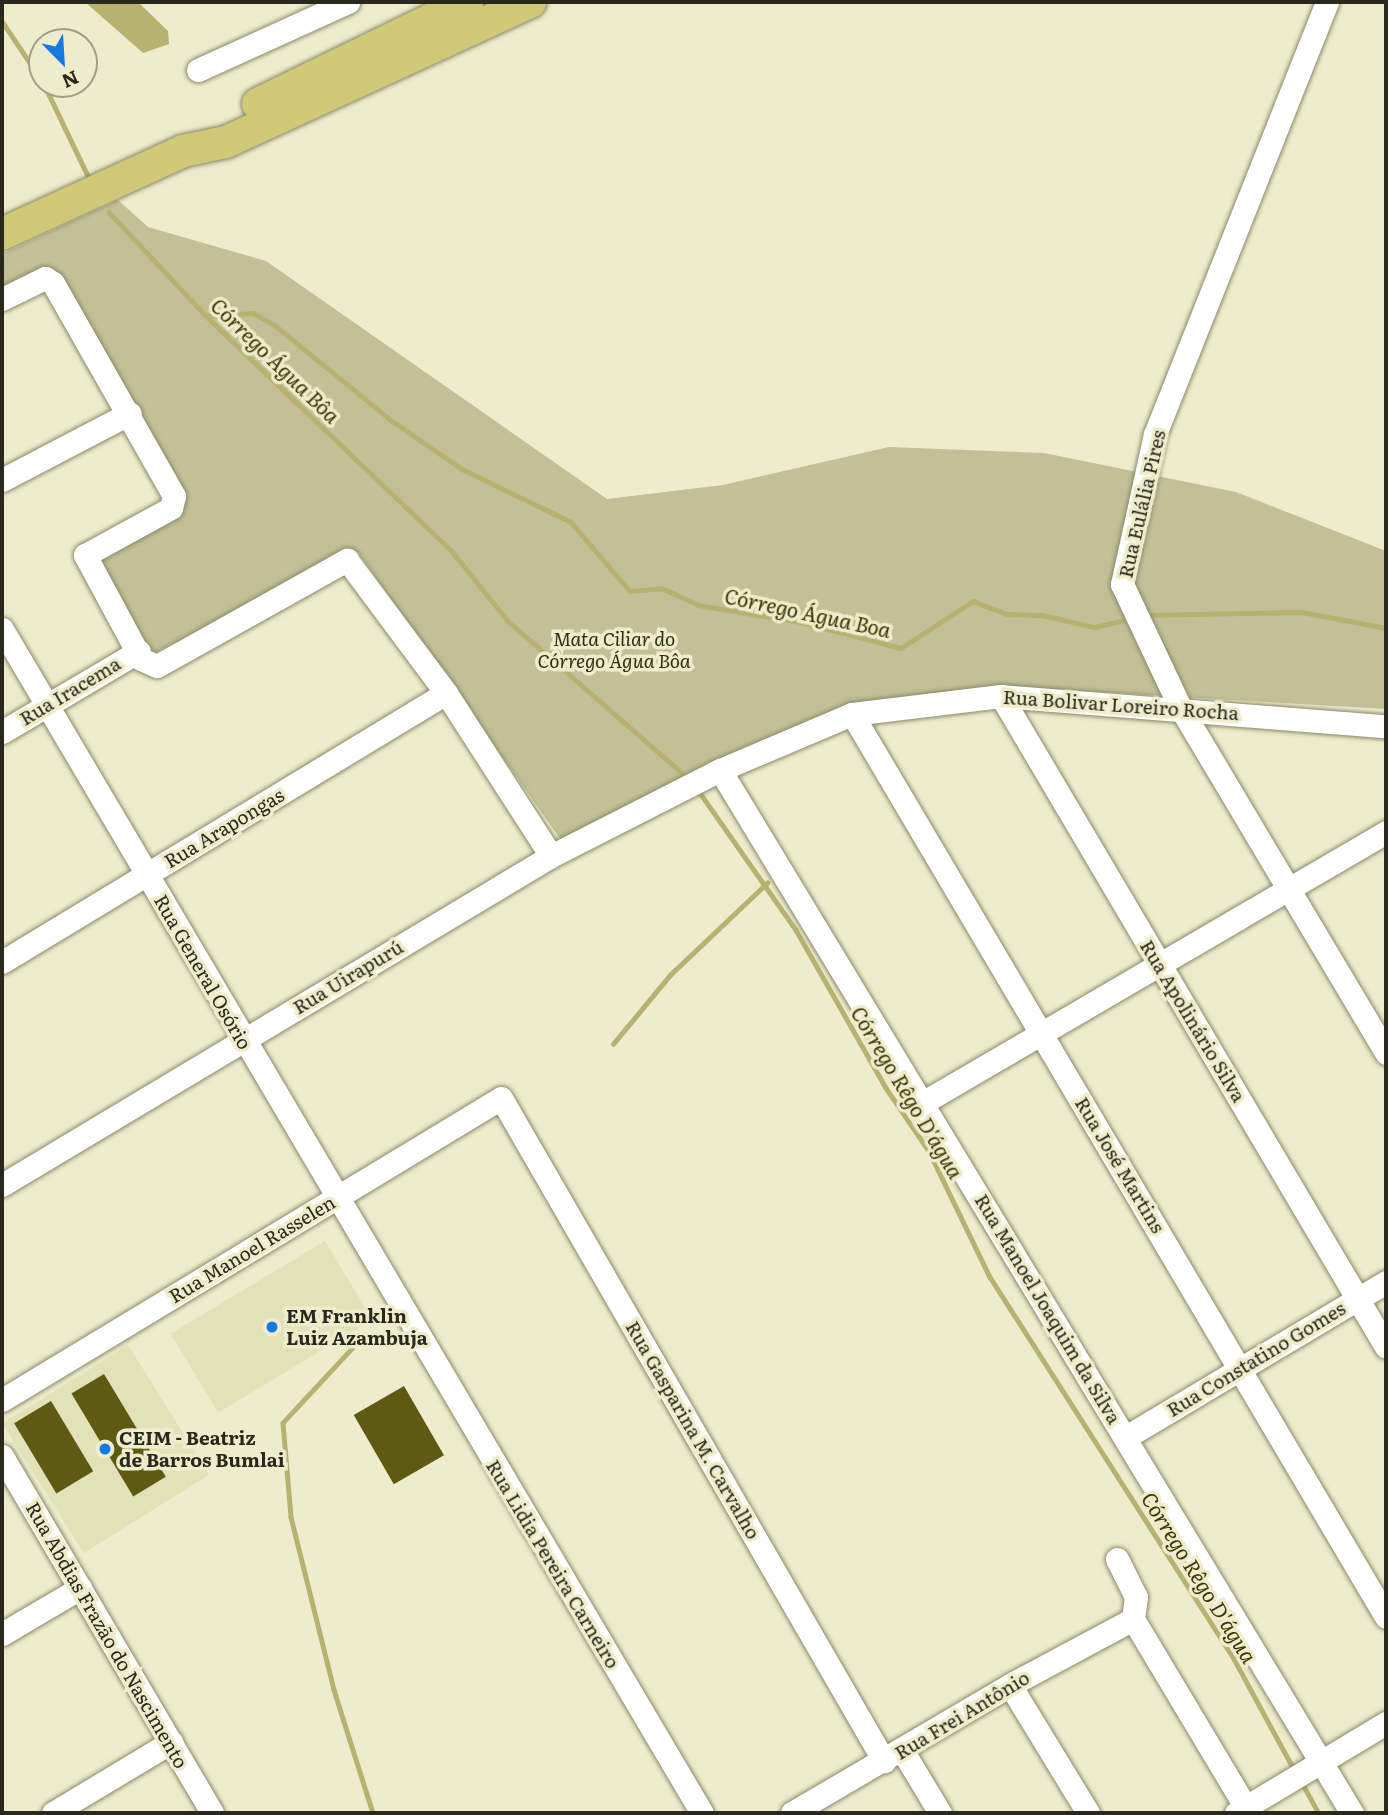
<!DOCTYPE html>
<html>
<head>
<meta charset="utf-8">
<style>
	body { margin:0 }
	#map { position:relative; width:1388px; height:1815px; overflow:hidden; background:#eeeccc; font-family:Literata,serif }
	div>[style] { position:absolute }
	.built>* { inset:0; background:#e3e1b8; transform-origin:0 0 }
	.green>* { inset:0; background:#c3c097 }
	.water>* { inset:0; background:#b7b270 }
	.stream>* { height:4.5px; margin:-2.25px; padding:0 2.25px; transform-origin:2.25px; border-radius:2.25px; background:#b7b270 }
	.building>* { inset:0; background:#5e5913; transform-origin:0 0 }
	.roads { filter:drop-shadow(0 0 2px #8a886a) drop-shadow(0 0 2px #8a886a) }
	.minor>* { height:23px; margin:-11.5px; padding:0 11.5px; transform-origin:11.5px; border-radius:11.5px; background:#fff }
	.highway>* { height:32px; margin:-16px; padding:0 16px; transform-origin:16px; border-radius:16px; background:#cec877 }
	.dots>* { width:19px; height:19px; translate:-50% -50%; box-sizing:border-box; border:4px solid #eeeccc; border-radius:50% }
	span { translate:-50% -50%; white-space:nowrap; text-align:center; line-height:1.15; -webkit-text-stroke:7px #eeeccc; paint-order:stroke }
	.street-label { font-size:19px; color:#29281c }
	.park-label { font-size:19px; color:#312f10; font-style:italic }
	.poi-label { font-size:19px; color:#29281c; font-weight:700 }
	.left { translate:0 -50%; text-align:left }
	.water-label { font-size:21px; color:#3a3600; font-style:italic }
	.frame { position:absolute; inset:0; border:4px solid #29281c; pointer-events:none }
	.north { position:absolute; left:28px; top:28px; width:70px; height:70px; box-sizing:border-box; background:#eeeccc; border:2px solid #9f9e86; border-radius:50%; rotate:156deg; font-size:19px; font-weight:700; line-height:28px; text-align:center; color:#29281c }
	.north::after { content:''; display:block; margin:auto; width:24px; height:32px; background:#1579e2; clip-path:polygon(50% 0,100% 100%,50% 72%,0 100%) }
</style>
</head>
<body>
<div id="map">
	<div class="built">
		<div style="left:325px;top:1241px;width:92px;height:180px;rotate:59deg"></div>
		<div style="left:128px;top:1345px;width:153px;height:148px;rotate:58deg"></div>
	</div>
	<div class="green">
		<div style="clip-path:polygon(118px 200px,148px 227px,266px 261px,607px 499px,723px 485px,889px 447px,1044px 453px,1236px 492px,1386px 551px,1386px 709px,997px 686px,847px 708px,561px 840px,358px 552px,148px 656px,91px 554px,176px 502px,48px 273px,2px 297px,2px 254px)"></div>
	</div>
	<div class="water">
		<div style="clip-path:polygon(85px 2px,138px 2px,168px 31px,169px 44px,143px 53px)"></div>
	</div>
	<div class="stream">
		<div style="left:2px;top:21px;width:72px;rotate:56.3deg"></div>
		<div style="left:44px;top:84px;width:102px;rotate:64.4deg"></div>
		<div style="left:109px;top:212px;width:142px;rotate:47deg"></div>
		<div style="left:206px;top:316px;width:339px;rotate:43.7deg"></div>
		<div style="left:451px;top:550px;width:91px;rotate:51.2deg"></div>
		<div style="left:508px;top:621px;width:239px;rotate:41.1deg"></div>
		<div style="left:207px;top:316px;width:46px;rotate:-3.7deg"></div>
		<div style="left:253px;top:313px;width:26px;rotate:29deg"></div>
		<div style="left:276px;top:326px;width:149px;rotate:39.3deg"></div>
		<div style="left:391px;top:420px;width:86px;rotate:34.6deg"></div>
		<div style="left:462px;top:469px;width:121px;rotate:25.9deg"></div>
		<div style="left:571px;top:522px;width:91px;rotate:49.5deg"></div>
		<div style="left:630px;top:591px;width:32px;rotate:-5deg"></div>
		<div style="left:662px;top:588px;width:40px;rotate:25deg"></div>
		<div style="left:698px;top:605px;width:104px;rotate:9.4deg"></div>
		<div style="left:801px;top:622px;width:103px;rotate:14.6deg"></div>
		<div style="left:901px;top:648px;width:86px;rotate:-33.1deg"></div>
		<div style="left:973px;top:601px;width:36px;rotate:21deg"></div>
		<div style="left:1007px;top:614px;width:35px;rotate:2deg"></div>
		<div style="left:1042px;top:615px;width:54px;rotate:12.8deg"></div>
		<div style="left:1095px;top:627px;width:36px;rotate:-13deg"></div>
		<div style="left:1145px;top:615px;width:157px;rotate:-1.1deg"></div>
		<div style="left:1302px;top:612px;width:86px;rotate:10.8deg"></div>
		<div style="left:698px;top:790px;width:171px;rotate:55deg"></div>
		<div style="left:796px;top:930px;width:182px;rotate:60.3deg"></div>
		<div style="left:886px;top:1088px;width:76px;rotate:55.7deg"></div>
		<div style="left:929px;top:1151px;width:140px;rotate:64.2deg"></div>
		<div style="left:990px;top:1277px;width:451px;rotate:57.4deg"></div>
		<div style="left:1233px;top:1657px;width:130px;rotate:61.5deg"></div>
		<div style="left:613px;top:1044px;width:89px;rotate:-50.4deg"></div>
		<div style="left:670px;top:975px;width:134px;rotate:-43.5deg"></div>
		<div style="left:362px;top:1338px;width:116px;rotate:132.9deg"></div>
		<div style="left:283px;top:1423px;width:94px;rotate:85.1deg"></div>
		<div style="left:291px;top:1517px;width:178px;rotate:76deg"></div>
		<div style="left:334px;top:1690px;width:129px;rotate:72.4deg"></div>
		<div style="left:1301px;top:1781px;width:37px;rotate:61deg"></div>
	</div>
	<div class="building">
		<div style="left:104px;top:1374px;width:120px;height:38px;rotate:59deg"></div>
		<div style="left:404px;top:1386px;width:80px;height:58px;rotate:60deg"></div>
		<div style="left:51px;top:1401px;width:82px;height:43px;rotate:59deg"></div>
	</div>
	<div class="roads">
		<div class="minor">
			<div style="left:1327px;top:2px;width:465px;rotate:111.7deg"></div>
			<div style="left:1155px;top:434px;width:154px;rotate:102.4deg"></div>
			<div style="left:1122px;top:584px;width:136px;rotate:64.8deg"></div>
			<div style="left:1180px;top:707px;width:403px;rotate:59.2deg"></div>
			<div style="left:198px;top:70px;width:165px;rotate:-24.4deg"></div>
			<div style="left:2px;top:299px;width:48px;rotate:-26deg"></div>
			<div style="left:45px;top:278px;width:9px;rotate:32deg"></div>
			<div style="left:53px;top:283px;width:245px;rotate:60.4deg"></div>
			<div style="left:174px;top:496px;width:12px;rotate:104deg"></div>
			<div style="left:171px;top:508px;width:98px;rotate:151.3deg"></div>
			<div style="left:85px;top:555px;width:118px;rotate:61.7deg"></div>
			<div style="left:141px;top:659px;width:17px;rotate:24deg"></div>
			<div style="left:157px;top:666px;width:218px;rotate:-29.2deg"></div>
			<div style="left:347px;top:560px;width:166px;rotate:53.3deg"></div>
			<div style="left:446px;top:693px;width:194px;rotate:57.2deg"></div>
			<div style="left:2px;top:480px;width:144px;rotate:-27.6deg"></div>
			<div style="left:2px;top:629px;width:1375px;rotate:59.41deg"></div>
			<div style="left:1001px;top:696px;width:756px;rotate:59.4deg"></div>
			<div style="left:852px;top:714px;width:1049px;rotate:59.4deg"></div>
			<div style="left:2px;top:732px;width:159px;rotate:-30.6deg"></div>
			<div style="left:720px;top:770px;width:1220px;rotate:58.79deg"></div>
			<div style="left:2px;top:962px;width:519px;rotate:-31.21deg"></div>
			<div style="left:924px;top:1102px;width:535px;rotate:-30.3deg"></div>
			<div style="left:2px;top:1185px;width:640px;rotate:-30.93deg"></div>
			<div style="left:551px;top:856px;width:190px;rotate:-27deg"></div>
			<div style="left:720px;top:770px;width:143px;rotate:-23deg"></div>
			<div style="left:852px;top:714px;width:150px;rotate:-6.9deg"></div>
			<div style="left:1001px;top:696px;width:386px;rotate:4.5deg"></div>
			<div style="left:2px;top:1400px;width:583px;rotate:-31.18deg"></div>
			<div style="left:501px;top:1098px;width:766px;rotate:59.99deg"></div>
			<div style="left:1126px;top:1437px;width:303px;rotate:-30.8deg"></div>
			<div style="left:2px;top:1456px;width:414px;rotate:59.5deg"></div>
			<div style="left:1117px;top:1559px;width:42px;rotate:63.4deg"></div>
			<div style="left:1136px;top:1597px;width:22px;rotate:98deg"></div>
			<div style="left:1133px;top:1619px;width:226px;rotate:59.1deg"></div>
			<div style="left:2px;top:1634px;width:91px;rotate:-30.5deg"></div>
			<div style="left:1010px;top:1685px;width:150px;rotate:58.6deg"></div>
			<div style="left:902px;top:1750px;width:74px;rotate:58.9deg"></div>
			<div style="left:53px;top:1813px;width:138px;rotate:-31deg"></div>
			<div style="left:792px;top:1813px;width:253px;rotate:-30.4deg"></div>
			<div style="left:1010px;top:1685px;width:140px;rotate:-28.2deg"></div>
			<div style="left:1236px;top:1813px;width:175px;rotate:-31deg"></div>
		</div>
		<div class="highway">
			<div style="left:258px;top:104px;width:233px;rotate:-26deg"></div>
			<div style="left:2px;top:234px;width:199px;rotate:-24.6deg"></div>
			<div style="left:183px;top:151px;width:44px;rotate:-11.8deg"></div>
			<div style="left:226px;top:142px;width:335px;rotate:-24.7deg"></div>
		</div>
	</div>
	<div class="dots">
		<div style="left:272px;top:1327px;background:#1579e2"></div>
		<div style="left:105px;top:1449px;background:#1579e2"></div>
	</div>
	<div class="street-label">
		<span style="left:1142px;top:504px;rotate:-77deg">Rua Eulália Pires</span>
		<span style="left:70px;top:691px;rotate:-31deg">Rua Iracema</span>
		<span style="left:1121px;top:705px;rotate:4deg">Rua Bolivar Loreiro Rocha</span>
		<span style="left:224px;top:828px;rotate:-31deg">Rua Arapongas</span>
		<span style="left:203px;top:972px;rotate:60deg">Rua General Osório</span>
		<span style="left:348px;top:977px;rotate:-31deg">Rua Uirapurú</span>
		<span style="left:1193px;top:1021px;rotate:59deg">Rua Apolinário Silva</span>
		<span style="left:1120px;top:1165px;rotate:59deg">Rua José Martins</span>
		<span style="left:252px;top:1249px;rotate:-31deg">Rua Manoel Rasselen</span>
		<span style="left:1048px;top:1309px;rotate:59deg">Rua Manoel Joaquim da Silva</span>
		<span style="left:1256px;top:1359px;rotate:-31deg">Rua Constatino Gomes</span>
		<span style="left:693px;top:1430px;rotate:60deg">Rua Gasparina M. Carvalho</span>
		<span style="left:553px;top:1564px;rotate:59deg">Rua Lidia Pereira Carneiro</span>
		<span style="left:107px;top:1635px;rotate:60deg">Rua Abdias Frazão do Nascimento</span>
		<span style="left:962px;top:1715px;rotate:-31deg">Rua Frei Antônio</span>
	</div>
	<div class="park-label">
		<span style="left:614px;top:650px">Mata Ciliar do<br>Córrego Água Bôa</span>
	</div>
	<div class="poi-label">
		<span class="left" style="left:286px;top:1327px">EM Franklin<br>Luiz Azambuja</span>
		<span class="left" style="left:119px;top:1449px">CEIM - Beatriz<br>de Barros Bumlai</span>
	</div>
	<div class="water-label">
		<span style="left:276px;top:360px;rotate:44deg">Córrego Água Bôa</span>
		<span style="left:808px;top:612px;rotate:12deg">Córrego Água Boa</span>
		<span style="left:908px;top:1092px;rotate:59deg">Córrego Rêgo D'água</span>
		<span style="left:1200px;top:1577px;rotate:58deg">Córrego Rêgo D'água</span>
	</div>
	<div class="frame"></div>
	<div class="north">N</div>
</div>
</body>
</html>
